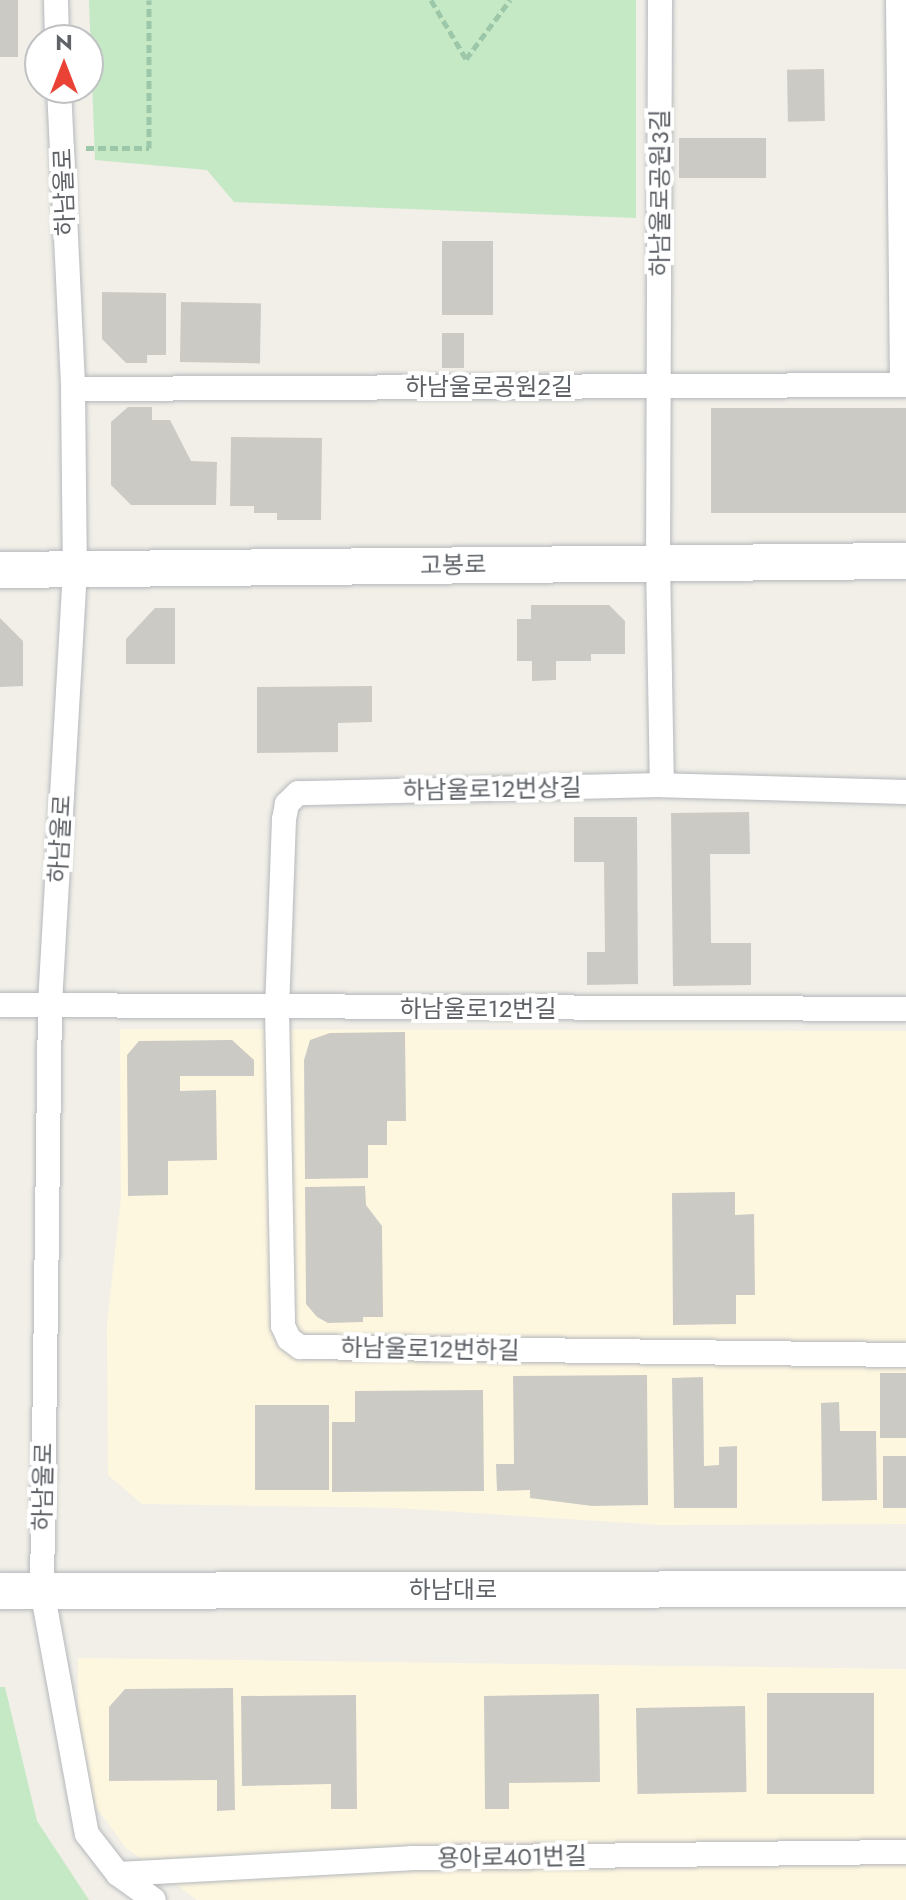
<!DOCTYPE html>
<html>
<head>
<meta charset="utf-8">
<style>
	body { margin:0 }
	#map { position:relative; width:906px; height:1900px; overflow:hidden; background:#f1efe8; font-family:Jost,"Noto Sans KR",sans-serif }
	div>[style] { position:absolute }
	.commercial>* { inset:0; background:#fef7e0 }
	.green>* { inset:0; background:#c5e8c5 }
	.building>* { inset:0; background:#cccac5; transform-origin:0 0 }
	.path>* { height:5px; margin-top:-2.5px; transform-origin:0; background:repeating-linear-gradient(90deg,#9cc7a9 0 8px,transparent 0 12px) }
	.roads { filter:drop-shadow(0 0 2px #b5b8bc) drop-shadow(0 0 2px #b5b8bc) }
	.minor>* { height:24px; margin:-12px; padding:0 12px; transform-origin:12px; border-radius:12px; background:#fff }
	.secondary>* { height:36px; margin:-18px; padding:0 18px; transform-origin:18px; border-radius:18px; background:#fff }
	span { translate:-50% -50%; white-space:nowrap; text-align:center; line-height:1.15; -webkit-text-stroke:8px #fff; paint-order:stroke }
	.street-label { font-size:24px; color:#5f6368 }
	.north { position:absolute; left:24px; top:24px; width:80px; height:80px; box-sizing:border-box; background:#fff; border:2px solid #bfc1c3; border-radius:50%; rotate:0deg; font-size:22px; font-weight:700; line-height:32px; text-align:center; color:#5f6368 }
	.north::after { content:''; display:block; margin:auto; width:28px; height:36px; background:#ea4335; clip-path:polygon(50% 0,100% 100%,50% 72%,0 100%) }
</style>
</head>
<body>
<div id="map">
	<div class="commercial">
		<div style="clip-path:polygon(120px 1029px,906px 1031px,906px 1524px,660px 1525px,396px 1508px,142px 1504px,108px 1475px,107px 1324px,121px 1198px)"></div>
		<div style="clip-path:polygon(78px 1658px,906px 1669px,906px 1900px,197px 1900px,126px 1848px,95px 1806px,78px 1718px)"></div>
	</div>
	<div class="green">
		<div style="clip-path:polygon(89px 0,636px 0,636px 218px,234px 202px,207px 170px,95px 160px)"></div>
		<div style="clip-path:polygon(0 1687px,5px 1687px,37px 1821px,89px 1900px,0 1900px)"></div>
	</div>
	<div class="building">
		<div style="left:0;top:0;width:18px;height:57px"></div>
		<div style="left:824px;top:69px;width:52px;height:37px;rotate:89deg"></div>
		<div style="left:766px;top:138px;width:40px;height:87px;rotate:90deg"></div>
		<div style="left:442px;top:241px;width:51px;height:74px"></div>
		<div style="clip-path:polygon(102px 292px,166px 293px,166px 355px,147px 355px,147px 363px,126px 363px,102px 339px)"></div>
		<div style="left:181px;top:302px;width:80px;height:60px;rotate:1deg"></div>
		<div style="left:442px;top:333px;width:22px;height:35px"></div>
		<div style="clip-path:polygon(128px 407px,152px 407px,152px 420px,170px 420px,191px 461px,217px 462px,216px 505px,131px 505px,111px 485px,111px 422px)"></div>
		<div style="left:906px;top:408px;width:105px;height:195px;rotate:90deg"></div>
		<div style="clip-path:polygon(231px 437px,322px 438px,321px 520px,277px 520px,277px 513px,254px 513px,254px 506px,230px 506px)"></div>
		<div style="clip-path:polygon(531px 605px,609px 605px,625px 621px,625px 654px,591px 654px,591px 661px,556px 661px,556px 680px,532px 681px,532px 661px,517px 661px,517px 619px,531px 619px)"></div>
		<div style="clip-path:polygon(155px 608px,175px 608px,175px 664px,126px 664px,126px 639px)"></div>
		<div style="clip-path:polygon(0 618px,23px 641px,23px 686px,0 687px)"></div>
		<div style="clip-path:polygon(372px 686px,372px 722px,338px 723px,338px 752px,257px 753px,257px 687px)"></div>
		<div style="clip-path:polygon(749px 812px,750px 854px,710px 854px,711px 943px,751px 943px,751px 985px,673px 986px,671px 813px)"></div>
		<div style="clip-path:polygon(574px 817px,637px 817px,638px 984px,587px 985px,587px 952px,605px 952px,604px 862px,574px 862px)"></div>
		<div style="clip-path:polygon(405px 1032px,406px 1121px,387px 1121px,387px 1145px,368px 1145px,368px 1178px,305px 1179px,304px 1060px,310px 1040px,330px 1033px)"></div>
		<div style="clip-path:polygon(232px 1040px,254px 1060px,254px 1076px,180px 1076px,180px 1091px,216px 1090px,217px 1160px,168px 1161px,168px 1195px,128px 1196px,127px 1055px,139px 1041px)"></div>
		<div style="clip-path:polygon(365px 1186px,366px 1205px,382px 1226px,383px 1317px,363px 1317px,363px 1322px,328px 1323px,317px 1317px,306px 1304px,305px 1187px)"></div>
		<div style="clip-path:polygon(735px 1192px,735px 1215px,754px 1214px,755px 1295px,736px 1295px,736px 1324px,673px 1325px,672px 1193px)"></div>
		<div style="left:880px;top:1373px;width:26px;height:65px"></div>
		<div style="clip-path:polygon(647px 1375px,648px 1505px,592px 1506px,530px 1498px,530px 1490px,497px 1491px,496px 1464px,514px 1464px,513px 1376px)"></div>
		<div style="clip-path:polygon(703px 1377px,704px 1466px,719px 1465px,719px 1447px,737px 1446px,737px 1508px,674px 1508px,672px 1378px)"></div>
		<div style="clip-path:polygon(483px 1390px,484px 1491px,332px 1492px,332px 1422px,355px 1422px,355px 1391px)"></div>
		<div style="clip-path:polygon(839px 1402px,840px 1431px,876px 1431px,877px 1500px,822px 1501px,821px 1403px)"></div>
		<div style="left:329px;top:1405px;width:85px;height:74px;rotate:90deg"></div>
		<div style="left:883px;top:1456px;width:23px;height:52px"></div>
		<div style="clip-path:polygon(233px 1688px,235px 1810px,217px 1811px,217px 1780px,109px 1781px,109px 1707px,125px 1689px)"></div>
		<div style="left:874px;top:1693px;width:101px;height:107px;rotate:90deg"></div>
		<div style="clip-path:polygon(599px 1694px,600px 1782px,509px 1783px,509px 1809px,485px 1809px,484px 1696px)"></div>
		<div style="clip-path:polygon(356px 1695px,357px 1809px,331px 1809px,331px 1784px,242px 1786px,241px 1696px)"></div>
		<div style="left:745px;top:1706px;width:86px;height:109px;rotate:89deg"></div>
	</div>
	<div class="path">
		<div style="left:431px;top:0;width:69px;rotate:59.3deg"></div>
		<div style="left:466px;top:59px;width:74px;rotate:-53.3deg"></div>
		<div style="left:86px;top:148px;width:63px"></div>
		<div style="left:149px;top:148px;width:148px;rotate:-90deg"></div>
	</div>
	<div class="roads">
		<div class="minor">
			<div style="left:56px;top:0;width:40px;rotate:88.6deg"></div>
			<div style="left:660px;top:0;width:562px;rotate:90.2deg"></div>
			<div style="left:658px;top:562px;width:223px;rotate:89deg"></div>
			<div style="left:898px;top:0;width:385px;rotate:89.4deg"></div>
			<div style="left:59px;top:88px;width:301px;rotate:87.3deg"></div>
			<div style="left:73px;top:389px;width:181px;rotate:89.4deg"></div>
			<div style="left:75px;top:570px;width:435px;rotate:93.3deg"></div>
			<div style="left:50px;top:1004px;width:586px;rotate:90.78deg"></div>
			<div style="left:42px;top:1590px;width:248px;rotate:79.6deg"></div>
			<div style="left:87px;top:1834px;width:51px;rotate:52.2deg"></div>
			<div style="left:118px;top:1874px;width:44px;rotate:35.8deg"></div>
			<div style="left:73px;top:389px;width:833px;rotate:-0.28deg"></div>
			<div style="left:906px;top:792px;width:244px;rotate:-178.4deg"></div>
			<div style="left:662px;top:785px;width:364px;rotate:178.7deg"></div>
			<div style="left:298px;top:793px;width:16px;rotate:135deg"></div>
			<div style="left:287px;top:804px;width:15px;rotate:101deg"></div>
			<div style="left:284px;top:819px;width:190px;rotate:92.1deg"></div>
			<div style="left:277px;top:1009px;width:317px;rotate:88.9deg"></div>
			<div style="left:283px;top:1326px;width:14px;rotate:65deg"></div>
			<div style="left:289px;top:1339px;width:14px;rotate:36deg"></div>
			<div style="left:300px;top:1347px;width:606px;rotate:0.76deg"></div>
			<div style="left:0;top:1005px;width:906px;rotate:0.25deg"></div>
			<div style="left:118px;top:1874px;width:293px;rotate:-3.1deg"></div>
			<div style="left:411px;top:1858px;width:495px;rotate:-0.7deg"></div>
		</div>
		<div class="secondary">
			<div style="left:0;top:570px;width:906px;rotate:-0.57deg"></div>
			<div style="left:0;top:1591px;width:906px;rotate:-0.13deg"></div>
		</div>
	</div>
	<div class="street-label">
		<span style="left:64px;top:192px;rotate:-92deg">하남울로</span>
		<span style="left:660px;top:193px;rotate:-90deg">하남울로공원3길</span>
		<span style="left:489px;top:387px">하남울로공원2길</span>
		<span style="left:453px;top:565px;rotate:-1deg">고봉로</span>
		<span style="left:492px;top:789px;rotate:-1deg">하남울로12번상길</span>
		<span style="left:60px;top:839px;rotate:-87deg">하남울로</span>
		<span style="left:478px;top:1009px">하남울로12번길</span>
		<span style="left:430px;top:1349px;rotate:1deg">하남울로12번하길</span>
		<span style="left:43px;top:1487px;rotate:-89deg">하남울로</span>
		<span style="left:453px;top:1590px">하남대로</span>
		<span style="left:512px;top:1857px;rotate:-1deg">용아로401번길</span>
	</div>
	<div class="north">N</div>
</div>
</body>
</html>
